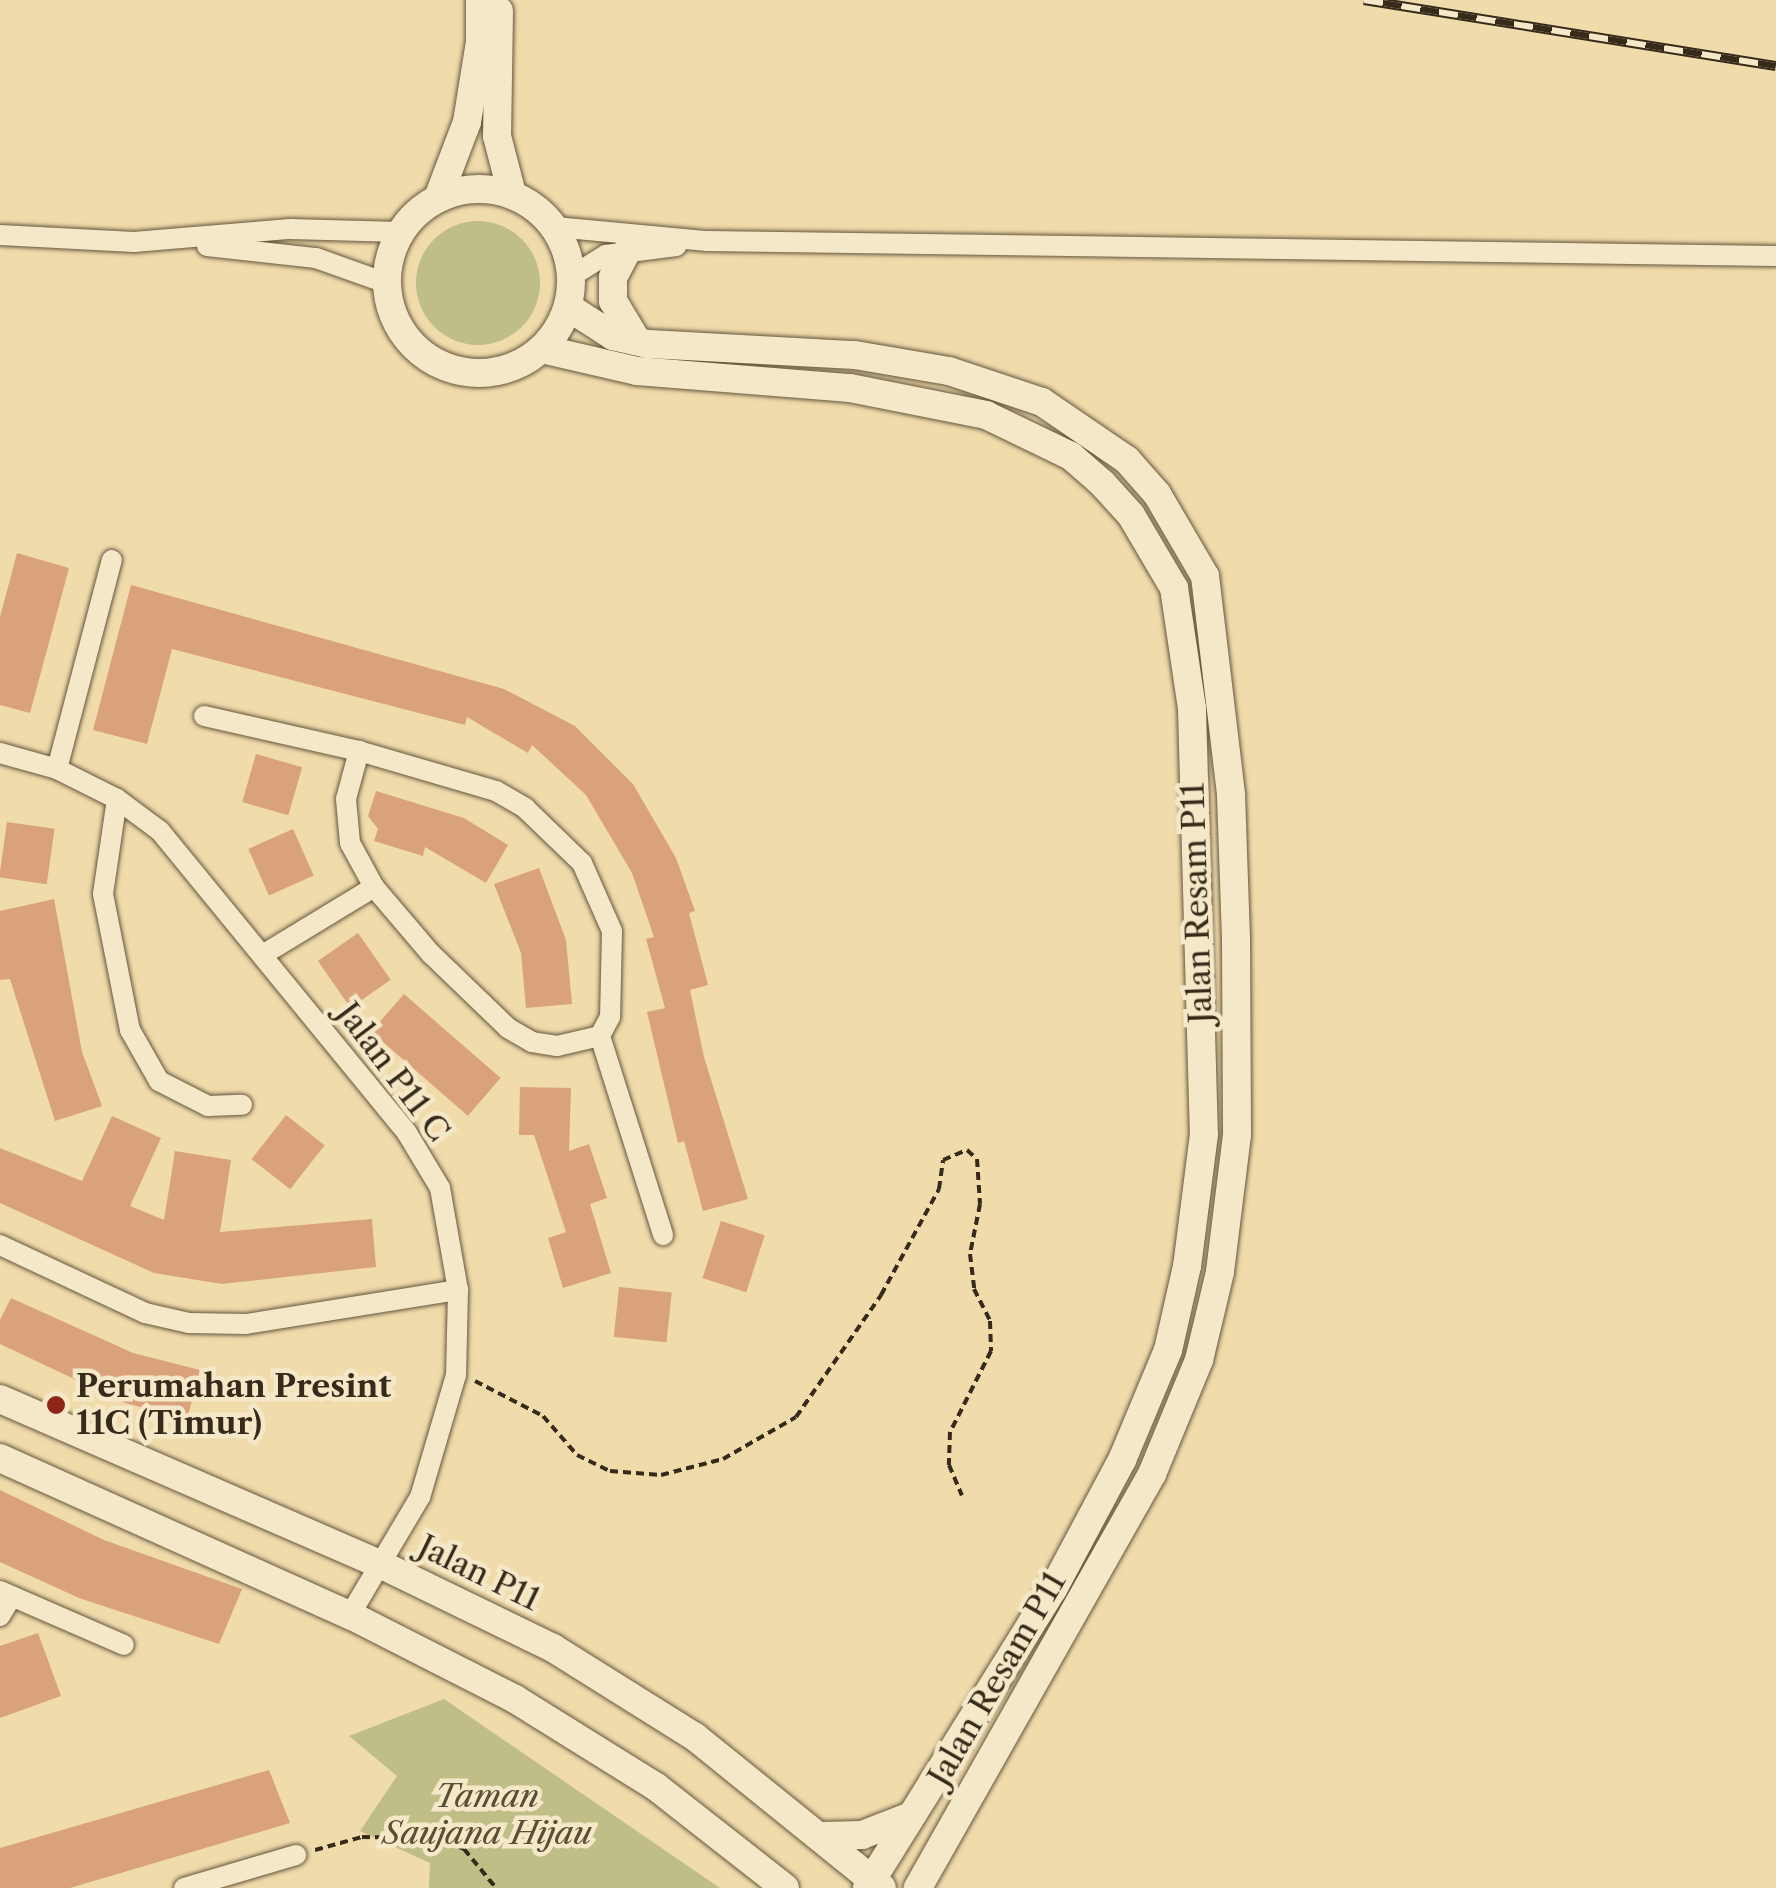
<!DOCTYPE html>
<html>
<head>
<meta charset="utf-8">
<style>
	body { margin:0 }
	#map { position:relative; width:1776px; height:1888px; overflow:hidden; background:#f0dbab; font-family:"Libre Caslon Text",serif }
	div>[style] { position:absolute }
	.green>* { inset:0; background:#bebe86 }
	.round { border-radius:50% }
	.building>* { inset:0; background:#daa27b; transform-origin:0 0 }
	.path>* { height:4px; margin-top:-2px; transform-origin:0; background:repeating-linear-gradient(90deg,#362a1a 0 8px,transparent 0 13px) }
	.roads { filter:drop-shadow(0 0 2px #64563e) drop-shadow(0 0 2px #64563e) }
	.street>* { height:20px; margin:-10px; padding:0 10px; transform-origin:10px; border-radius:10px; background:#f5e8c8 }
	.secondary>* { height:28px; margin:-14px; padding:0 14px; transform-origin:14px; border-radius:14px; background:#f5e8c8 }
	.secondary>.ring { margin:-14px; padding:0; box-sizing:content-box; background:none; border:28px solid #f5e8c8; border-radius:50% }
	.rail>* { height:10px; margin-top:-5px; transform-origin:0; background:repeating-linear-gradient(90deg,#f5e8c8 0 19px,#362a1a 0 38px); box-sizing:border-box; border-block:2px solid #362a1a }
	.dots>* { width:28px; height:28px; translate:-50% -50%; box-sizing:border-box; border:5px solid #f5e8c8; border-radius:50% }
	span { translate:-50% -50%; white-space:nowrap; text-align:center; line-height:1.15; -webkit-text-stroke:9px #f5e8c8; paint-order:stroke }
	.street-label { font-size:32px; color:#362a1a }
	.poi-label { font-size:32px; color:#362a1a; font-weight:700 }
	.left { translate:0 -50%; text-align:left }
	.park-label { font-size:32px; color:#584f35; font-style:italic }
</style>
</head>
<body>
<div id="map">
	<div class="green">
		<div class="round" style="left:416px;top:221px;width:124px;height:124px"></div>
		<div style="clip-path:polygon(444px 1699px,720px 1888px,429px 1888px,430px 1863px,360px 1831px,397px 1776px,349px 1736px)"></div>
	</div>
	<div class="building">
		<div style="clip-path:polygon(17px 553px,69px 568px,30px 713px,0 705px,0 617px)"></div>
		<div style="clip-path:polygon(131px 585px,504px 689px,575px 726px,633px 784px,676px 858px,695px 911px,689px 913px,708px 985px,690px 990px,704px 1057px,748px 1199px,703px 1211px,684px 1141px,678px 1143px,647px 1012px,665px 1008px,646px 939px,654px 937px,632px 873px,586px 795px,532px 745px,528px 753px,467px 717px,465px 725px,172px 649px,147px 744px,93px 730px)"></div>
		<div style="left:256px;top:754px;width:48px;height:50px;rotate:16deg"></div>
		<div style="clip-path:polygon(376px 791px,464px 818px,508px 845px,486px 883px,425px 847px,423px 856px,374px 841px,378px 829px,368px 816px)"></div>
		<div style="left:7px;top:822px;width:48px;height:56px;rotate:8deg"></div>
		<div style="left:293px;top:829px;width:51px;height:49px;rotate:66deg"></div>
		<div style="clip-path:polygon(539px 868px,566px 940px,572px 1004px,526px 1008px,521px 953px,494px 884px)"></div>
		<div style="clip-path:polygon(54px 899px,82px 1052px,102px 1106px,55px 1121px,10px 979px,0 980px,0 911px)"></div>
		<div style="left:358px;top:933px;width:57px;height:49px;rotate:55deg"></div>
		<div style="left:404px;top:994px;width:128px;height:50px;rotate:41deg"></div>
		<div style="clip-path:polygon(520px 1087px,571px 1088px,569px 1151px,589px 1144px,607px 1198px,590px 1204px,611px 1273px,563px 1288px,548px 1238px,566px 1232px,534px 1135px,519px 1135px)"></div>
		<div style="left:286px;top:1115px;width:49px;height:56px;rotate:38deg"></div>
		<div style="clip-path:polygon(112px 1116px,161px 1138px,130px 1206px,164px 1220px,175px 1151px,231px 1160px,220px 1232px,372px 1219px,376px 1267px,222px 1284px,154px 1273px,0 1203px,0 1148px,82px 1181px)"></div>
		<div style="left:721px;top:1221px;width:46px;height:60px;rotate:18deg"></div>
		<div style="left:619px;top:1287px;width:53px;height:50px;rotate:6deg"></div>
		<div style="clip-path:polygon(11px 1298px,133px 1353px,200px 1370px,187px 1419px,125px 1403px,0 1344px,0 1320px)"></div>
		<div style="clip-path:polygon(0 1490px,104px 1540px,242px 1589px,219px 1644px,79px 1598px,0 1562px)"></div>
		<div style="clip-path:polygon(38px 1633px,61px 1696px,0 1718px,0 1646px)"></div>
		<div style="clip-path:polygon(269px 1770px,290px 1823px,70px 1888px,0 1888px,0 1848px)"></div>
	</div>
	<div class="path">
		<div style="left:475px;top:1381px;width:76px;rotate:27.2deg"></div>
		<div style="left:543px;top:1416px;width:52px;rotate:48.9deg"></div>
		<div style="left:577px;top:1455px;width:37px;rotate:26deg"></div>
		<div style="left:610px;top:1471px;width:51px;rotate:4.5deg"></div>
		<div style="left:661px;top:1475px;width:64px;rotate:-14.5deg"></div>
		<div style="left:723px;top:1459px;width:84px;rotate:-29.9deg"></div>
		<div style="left:796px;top:1417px;width:149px;rotate:-55.1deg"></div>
		<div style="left:881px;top:1295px;width:121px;rotate:-61.3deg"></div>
		<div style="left:939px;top:1189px;width:29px;rotate:-82deg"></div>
		<div style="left:943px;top:1160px;width:26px;rotate:-23deg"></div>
		<div style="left:967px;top:1150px;width:13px;rotate:42deg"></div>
		<div style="left:977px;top:1159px;width:45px;rotate:86.2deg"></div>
		<div style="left:980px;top:1204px;width:51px;rotate:101.3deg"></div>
		<div style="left:970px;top:1254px;width:35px;rotate:83deg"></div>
		<div style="left:974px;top:1289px;width:36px;rotate:63deg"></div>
		<div style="left:990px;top:1321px;width:30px;rotate:88deg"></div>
		<div style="left:991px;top:1351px;width:91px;rotate:116.8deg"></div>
		<div style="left:950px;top:1432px;width:33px;rotate:92deg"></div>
		<div style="left:949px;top:1465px;width:33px;rotate:67deg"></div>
		<div style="left:315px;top:1850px;width:49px;rotate:-15.5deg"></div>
		<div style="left:362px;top:1837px;width:72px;rotate:0.8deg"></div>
		<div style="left:434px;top:1838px;width:32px;rotate:20deg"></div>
		<div style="left:464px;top:1849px;width:50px;rotate:50.6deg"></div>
	</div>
	<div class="roads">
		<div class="street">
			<div style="left:555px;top:227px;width:153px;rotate:5.3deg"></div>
			<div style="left:707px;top:241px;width:1069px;rotate:0.8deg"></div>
			<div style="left:0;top:235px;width:134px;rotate:3deg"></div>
			<div style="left:134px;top:242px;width:157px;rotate:-4.8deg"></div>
			<div style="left:290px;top:229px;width:110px;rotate:1.6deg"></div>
			<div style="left:207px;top:246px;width:110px;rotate:6.3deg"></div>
			<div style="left:316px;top:258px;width:74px;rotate:19.7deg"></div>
			<div style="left:572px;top:276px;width:40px;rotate:-32deg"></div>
			<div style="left:606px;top:255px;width:71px;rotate:-7.3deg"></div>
			<div style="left:204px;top:716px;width:159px;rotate:12.7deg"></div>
			<div style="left:359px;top:751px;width:143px;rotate:16.3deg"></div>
			<div style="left:496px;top:791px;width:34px;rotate:30deg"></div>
			<div style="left:525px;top:808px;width:79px;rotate:44deg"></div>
			<div style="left:582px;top:863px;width:74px;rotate:66.2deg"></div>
			<div style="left:612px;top:931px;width:86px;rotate:91.3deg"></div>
			<div style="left:610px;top:1017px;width:21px;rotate:118deg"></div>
			<div style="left:600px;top:1036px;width:44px;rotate:166.9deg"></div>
			<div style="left:557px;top:1046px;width:25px;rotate:-171deg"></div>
			<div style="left:532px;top:1042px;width:28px;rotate:-150deg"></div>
			<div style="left:508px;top:1028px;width:107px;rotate:-136.1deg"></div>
			<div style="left:431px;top:954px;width:88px;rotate:-130.4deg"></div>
			<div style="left:374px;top:887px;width:50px;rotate:-118.6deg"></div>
			<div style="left:350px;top:843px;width:44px;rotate:-95.2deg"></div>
			<div style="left:346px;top:799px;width:50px;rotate:-74.8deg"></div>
			<div style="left:0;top:753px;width:59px;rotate:15.7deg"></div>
			<div style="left:57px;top:769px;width:67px;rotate:26.6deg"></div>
			<div style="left:117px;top:799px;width:54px;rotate:36.7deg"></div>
			<div style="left:160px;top:831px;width:390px;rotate:50.7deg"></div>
			<div style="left:407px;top:1133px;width:64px;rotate:59deg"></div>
			<div style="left:440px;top:1188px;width:104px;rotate:80deg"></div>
			<div style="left:458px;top:1290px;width:85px;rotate:91.3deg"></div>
			<div style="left:456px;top:1375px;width:127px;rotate:106.4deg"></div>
			<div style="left:420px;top:1497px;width:137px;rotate:120.7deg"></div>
			<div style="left:57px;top:769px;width:216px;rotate:-75.3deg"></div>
			<div style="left:117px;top:799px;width:96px;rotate:98.4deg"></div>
			<div style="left:103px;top:894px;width:139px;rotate:78.8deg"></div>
			<div style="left:130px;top:1030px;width:59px;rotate:60.4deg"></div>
			<div style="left:159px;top:1081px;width:55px;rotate:27deg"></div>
			<div style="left:208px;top:1106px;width:34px;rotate:-2deg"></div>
			<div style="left:264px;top:954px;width:129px;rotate:-31.3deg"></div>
			<div style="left:600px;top:1036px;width:209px;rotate:72.4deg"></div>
			<div style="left:0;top:1245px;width:160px;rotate:25.1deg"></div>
			<div style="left:145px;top:1313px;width:45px;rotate:12.8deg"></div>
			<div style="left:189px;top:1323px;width:57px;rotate:1deg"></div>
			<div style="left:246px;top:1324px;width:215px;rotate:-9.1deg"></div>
			<div style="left:0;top:1591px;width:135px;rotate:23.5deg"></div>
			<div style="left:0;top:1616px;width:23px;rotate:-59deg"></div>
			<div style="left:184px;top:1888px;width:117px;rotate:-16.4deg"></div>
		</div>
		<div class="secondary">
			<div style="left:499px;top:11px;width:125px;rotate:90.9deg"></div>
			<div style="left:497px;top:136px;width:60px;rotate:75.5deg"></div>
			<div class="ring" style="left:387px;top:189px;width:156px;height:156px"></div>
			<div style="left:438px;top:198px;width:81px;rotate:-69.1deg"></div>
			<div style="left:467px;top:122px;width:81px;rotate:-80.8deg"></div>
			<div style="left:480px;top:42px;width:42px;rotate:-90deg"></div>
			<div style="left:626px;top:253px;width:27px;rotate:118deg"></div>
			<div style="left:613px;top:277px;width:24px;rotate:90deg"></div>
			<div style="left:613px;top:301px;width:47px;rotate:59deg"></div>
			<div style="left:568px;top:307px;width:54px;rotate:32.8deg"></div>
			<div style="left:613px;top:336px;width:37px;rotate:13deg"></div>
			<div style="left:649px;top:344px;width:206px;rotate:3.1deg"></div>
			<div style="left:855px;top:355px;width:95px;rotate:9.7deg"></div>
			<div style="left:949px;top:371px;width:98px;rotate:18.4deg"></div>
			<div style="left:1042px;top:402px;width:103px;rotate:34.3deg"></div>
			<div style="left:1127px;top:460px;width:45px;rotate:48.6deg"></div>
			<div style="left:1157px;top:494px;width:95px;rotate:59.7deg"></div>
			<div style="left:1205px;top:576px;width:221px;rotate:83.2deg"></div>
			<div style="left:1231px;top:795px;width:145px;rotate:88deg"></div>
			<div style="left:1236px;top:940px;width:195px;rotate:89.7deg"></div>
			<div style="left:1237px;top:1135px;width:138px;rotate:97.1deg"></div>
			<div style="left:1220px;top:1272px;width:90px;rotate:103.4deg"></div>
			<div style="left:1199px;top:1360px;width:123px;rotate:112.4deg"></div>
			<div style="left:1152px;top:1474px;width:476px;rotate:119.5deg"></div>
			<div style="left:542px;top:349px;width:98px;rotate:13deg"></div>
			<div style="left:637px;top:371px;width:214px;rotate:4.6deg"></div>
			<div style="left:850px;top:388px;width:139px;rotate:11.2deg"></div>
			<div style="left:986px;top:415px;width:94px;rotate:25.8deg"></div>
			<div style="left:1071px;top:456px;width:41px;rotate:41.1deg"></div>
			<div style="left:1102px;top:483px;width:43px;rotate:47.8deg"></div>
			<div style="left:1131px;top:515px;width:85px;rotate:59.5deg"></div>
			<div style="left:1174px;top:588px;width:122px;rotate:81.5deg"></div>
			<div style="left:1192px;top:709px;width:425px;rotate:88.4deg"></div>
			<div style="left:1204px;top:1134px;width:133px;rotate:97.3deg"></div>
			<div style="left:1187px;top:1266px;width:86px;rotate:102.7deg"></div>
			<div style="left:1168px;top:1350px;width:119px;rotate:112.7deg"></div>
			<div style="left:1122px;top:1460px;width:146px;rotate:118.1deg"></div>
			<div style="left:1053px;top:1589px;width:352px;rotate:121.9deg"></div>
			<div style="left:0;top:1399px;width:417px;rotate:23.5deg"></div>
			<div style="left:382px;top:1565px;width:190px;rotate:25.9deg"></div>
			<div style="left:553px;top:1648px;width:168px;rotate:32.1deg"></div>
			<div style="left:695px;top:1737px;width:240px;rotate:38.9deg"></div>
			<div style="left:0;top:1458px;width:384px;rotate:24.2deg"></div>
			<div style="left:350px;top:1615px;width:185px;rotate:27deg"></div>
			<div style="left:515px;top:1699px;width:165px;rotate:31.9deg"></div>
			<div style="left:655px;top:1786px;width:165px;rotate:38.1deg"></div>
			<div style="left:822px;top:1836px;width:40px;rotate:-1.4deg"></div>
			<div style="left:862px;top:1835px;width:53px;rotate:-21.2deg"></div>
		</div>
	</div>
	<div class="rail">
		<div style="left:1364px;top:0;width:417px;rotate:9.1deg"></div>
	</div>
	<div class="dots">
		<div style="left:56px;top:1405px;background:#8f2418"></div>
	</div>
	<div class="street-label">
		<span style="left:1197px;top:903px;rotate:-92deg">Jalan Resam P11</span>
		<span style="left:393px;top:1072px;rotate:53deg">Jalan P11 C</span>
		<span style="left:479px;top:1573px;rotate:26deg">Jalan P11</span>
		<span style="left:997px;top:1679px;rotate:-60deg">Jalan Resam P11</span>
	</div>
	<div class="poi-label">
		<span class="left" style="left:76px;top:1405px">Perumahan Presint<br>11C (Timur)</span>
	</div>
	<div class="park-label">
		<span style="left:487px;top:1815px">Taman<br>Saujana Hijau</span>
	</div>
</div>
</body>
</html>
